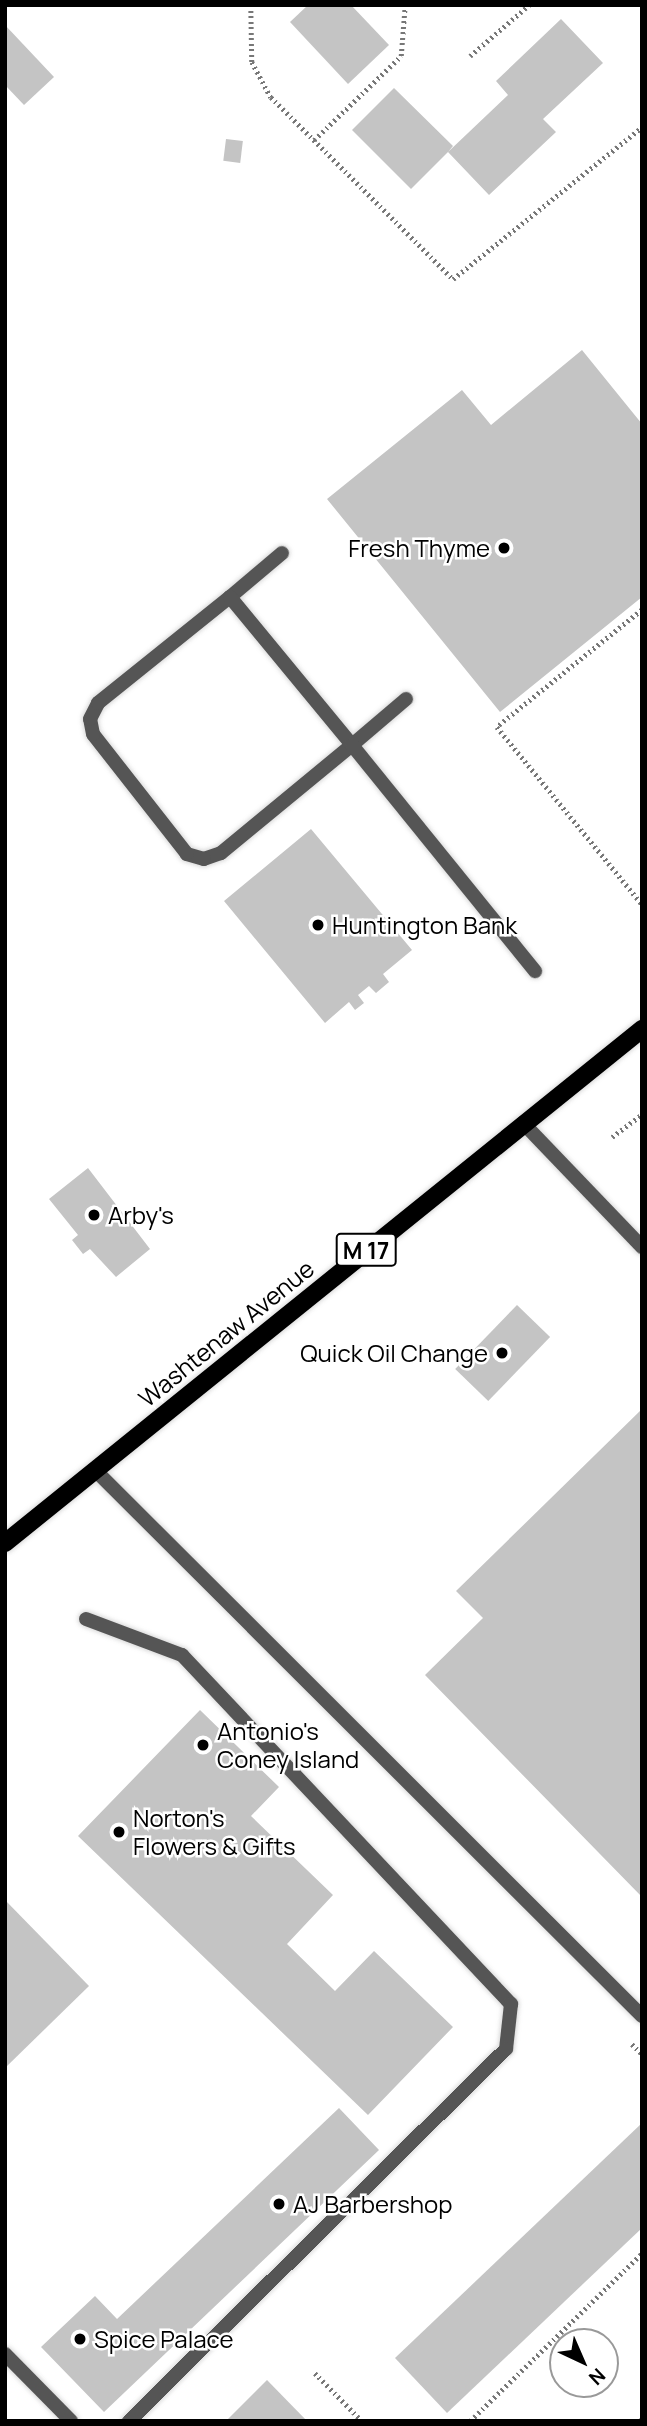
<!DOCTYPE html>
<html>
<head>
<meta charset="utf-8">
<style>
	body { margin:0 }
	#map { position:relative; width:647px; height:2426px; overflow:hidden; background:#fff; font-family:Manrope,sans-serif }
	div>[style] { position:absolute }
	.building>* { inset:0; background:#c4c4c4; transform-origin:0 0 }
	.path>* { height:4.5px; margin-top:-2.25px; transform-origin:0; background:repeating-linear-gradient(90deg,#777 0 2px,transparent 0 5.5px) }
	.roads { filter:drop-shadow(0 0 2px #dbdbdb) drop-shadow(0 0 2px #dbdbdb) }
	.lane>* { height:14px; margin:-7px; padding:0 7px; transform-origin:7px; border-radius:7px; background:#555 }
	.primary>* { height:18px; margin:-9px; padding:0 9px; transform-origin:9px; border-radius:9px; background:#000 }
	.dots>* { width:19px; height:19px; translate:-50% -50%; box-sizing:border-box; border:4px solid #fff; border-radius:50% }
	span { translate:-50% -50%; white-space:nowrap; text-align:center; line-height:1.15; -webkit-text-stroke:5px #fff; paint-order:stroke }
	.shield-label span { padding:2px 5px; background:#fff; border:2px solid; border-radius:5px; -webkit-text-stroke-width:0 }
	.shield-label { font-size:23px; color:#000; font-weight:700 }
	.poi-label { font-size:24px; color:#000 }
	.right { translate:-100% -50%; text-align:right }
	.left { translate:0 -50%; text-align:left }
	.street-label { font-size:24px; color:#000 }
	.frame { position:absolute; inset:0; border:7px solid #000; pointer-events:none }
	.north { position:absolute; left:549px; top:2328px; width:70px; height:70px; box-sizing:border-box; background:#fff; border:2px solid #999; border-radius:50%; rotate:136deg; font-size:19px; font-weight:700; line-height:28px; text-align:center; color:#000 }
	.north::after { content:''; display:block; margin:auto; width:24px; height:32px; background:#000; clip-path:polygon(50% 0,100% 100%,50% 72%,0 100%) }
</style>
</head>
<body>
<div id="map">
	<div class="building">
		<div style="clip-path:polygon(308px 5px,351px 5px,389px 45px,348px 84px,290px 22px)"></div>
		<div style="clip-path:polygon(561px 19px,603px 63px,543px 119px,556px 132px,489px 195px,448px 152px,411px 189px,352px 130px,394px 88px,453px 146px,448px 152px,508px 95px,496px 81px)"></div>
		<div style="clip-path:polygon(5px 25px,54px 77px,24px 105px,5px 85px)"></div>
		<div style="left:226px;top:139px;width:17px;height:22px;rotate:7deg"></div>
		<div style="clip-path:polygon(582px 350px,642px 424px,642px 597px,500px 712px,327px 499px,462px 390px,491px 425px)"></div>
		<div style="clip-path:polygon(311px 829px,412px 950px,383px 974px,389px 982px,376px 993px,369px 986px,358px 995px,364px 1003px,355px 1010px,349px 1002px,325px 1023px,224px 901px)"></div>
		<div style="clip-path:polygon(88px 1168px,150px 1249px,116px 1277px,90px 1249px,83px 1254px,72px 1240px,78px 1235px,49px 1199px)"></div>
		<div style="left:517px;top:1305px;width:46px;height:89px;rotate:44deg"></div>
		<div style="clip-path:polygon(642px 1409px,642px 1897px,425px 1675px,483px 1618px,456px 1591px)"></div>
		<div style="clip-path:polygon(200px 1710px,279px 1787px,251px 1816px,333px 1895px,287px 1944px,335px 1991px,374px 1951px,453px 2027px,368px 2115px,78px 1836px)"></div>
		<div style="clip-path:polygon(5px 1900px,89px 1986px,5px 2068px)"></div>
		<div style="clip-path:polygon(339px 2108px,379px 2150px,104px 2412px,41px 2347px,95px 2296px,117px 2319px)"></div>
		<div style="clip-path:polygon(642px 2123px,642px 2228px,447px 2413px,395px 2358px)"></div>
		<div style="clip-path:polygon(267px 2380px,307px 2421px,226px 2421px)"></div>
	</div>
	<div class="path">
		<div style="left:251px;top:5px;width:57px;rotate:89deg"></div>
		<div style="left:252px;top:62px;width:40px;rotate:62deg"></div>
		<div style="left:271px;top:97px;width:257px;rotate:45deg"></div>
		<div style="left:453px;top:279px;width:243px;rotate:-38.8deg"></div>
		<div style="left:470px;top:56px;width:78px;rotate:-40.8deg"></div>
		<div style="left:314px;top:140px;width:121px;rotate:-44deg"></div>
		<div style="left:401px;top:56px;width:51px;rotate:-85.5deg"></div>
		<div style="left:642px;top:610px;width:186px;rotate:141.1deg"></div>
		<div style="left:497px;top:727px;width:229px;rotate:50.7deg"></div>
		<div style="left:612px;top:1137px;width:38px;rotate:-37deg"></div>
		<div style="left:632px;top:2044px;width:14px;rotate:45deg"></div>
		<div style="left:315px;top:2373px;width:67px;rotate:45.6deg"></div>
		<div style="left:642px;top:2418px;width:1px;rotate:90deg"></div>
		<div style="left:470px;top:2421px;width:240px;rotate:-44.3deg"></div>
	</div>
	<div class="roads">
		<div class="lane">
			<div style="left:230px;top:597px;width:68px;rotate:-40.2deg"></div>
			<div style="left:406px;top:699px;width:71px;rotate:139.6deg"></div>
			<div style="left:352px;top:745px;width:170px;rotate:140.5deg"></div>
			<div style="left:221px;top:853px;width:18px;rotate:161deg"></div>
			<div style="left:204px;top:859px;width:18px;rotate:-164deg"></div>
			<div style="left:187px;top:854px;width:152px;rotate:-128.1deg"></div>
			<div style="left:93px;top:734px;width:15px;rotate:-101deg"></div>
			<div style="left:90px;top:719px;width:18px;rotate:-63deg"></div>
			<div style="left:98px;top:703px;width:169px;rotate:-38.8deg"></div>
			<div style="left:230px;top:597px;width:192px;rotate:50.5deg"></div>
			<div style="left:352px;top:745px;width:291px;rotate:51deg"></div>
			<div style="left:523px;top:1123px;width:172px;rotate:46.2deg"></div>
			<div style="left:95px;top:1470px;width:773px;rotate:44.95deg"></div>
			<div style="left:86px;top:1619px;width:103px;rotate:20.6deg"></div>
			<div style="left:182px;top:1655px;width:480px;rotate:46.7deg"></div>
			<div style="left:511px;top:2004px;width:45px;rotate:96.3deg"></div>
			<div style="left:506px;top:2049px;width:530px;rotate:135.38deg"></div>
			<div style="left:5px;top:2354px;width:94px;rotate:45.4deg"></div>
		</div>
		<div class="primary">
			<div style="left:5px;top:1543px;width:819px;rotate:-38.9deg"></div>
		</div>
	</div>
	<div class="dots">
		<div style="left:504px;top:548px;background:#000"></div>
		<div style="left:318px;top:925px;background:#000"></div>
		<div style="left:94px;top:1215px;background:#000"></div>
		<div style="left:502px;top:1353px;background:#000"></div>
		<div style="left:203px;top:1745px;background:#000"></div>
		<div style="left:119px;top:1832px;background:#000"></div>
		<div style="left:279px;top:2204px;background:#000"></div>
		<div style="left:80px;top:2339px;background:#000"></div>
	</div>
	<div class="shield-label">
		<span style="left:366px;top:1250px">M 17</span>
	</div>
	<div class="poi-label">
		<span class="right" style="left:490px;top:548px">Fresh Thyme</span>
		<span class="left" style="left:332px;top:925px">Huntington Bank</span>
		<span class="left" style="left:108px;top:1215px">Arby's</span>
		<span class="right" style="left:488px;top:1353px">Quick Oil Change</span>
		<span class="left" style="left:217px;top:1745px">Antonio's<br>Coney Island</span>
		<span class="left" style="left:133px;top:1832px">Norton's<br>Flowers &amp; Gifts</span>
		<span class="left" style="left:293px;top:2204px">AJ Barbershop</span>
		<span class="left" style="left:94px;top:2339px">Spice Palace</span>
	</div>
	<div class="street-label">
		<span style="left:226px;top:1333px;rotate:-39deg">Washtenaw Avenue</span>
	</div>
	<div class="frame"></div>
	<div class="north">N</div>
</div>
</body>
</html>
